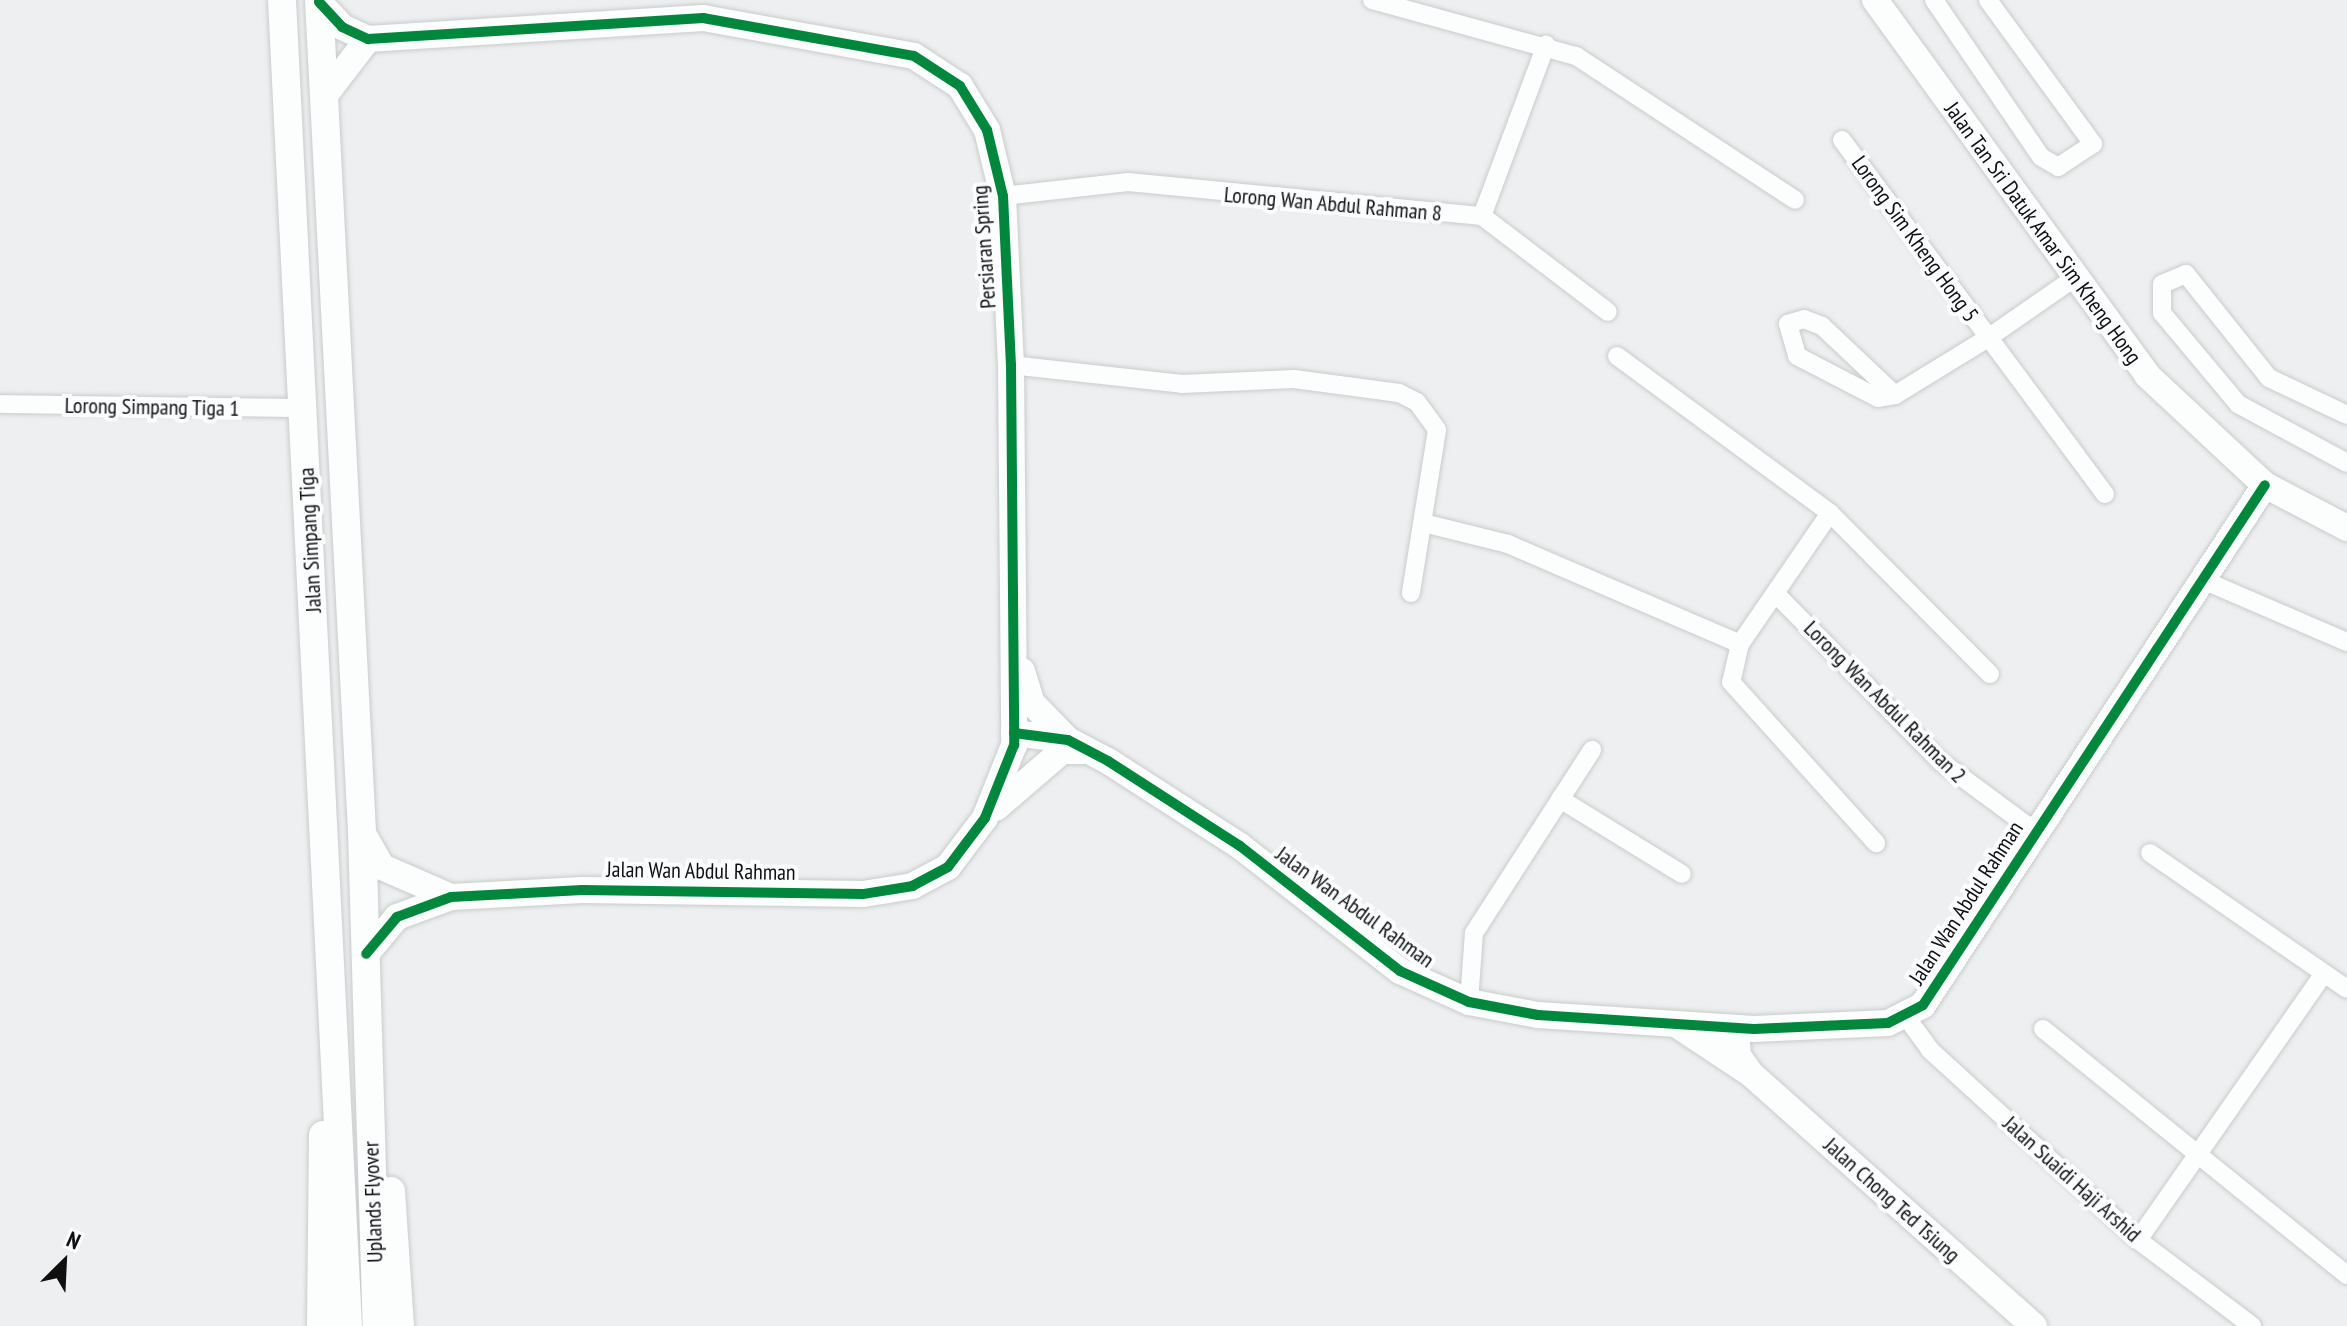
<!DOCTYPE html>
<html>
<head>
<meta charset="utf-8">
<style>
	body { margin:0 }
	#map { position:relative; width:2347px; height:1326px; overflow:hidden; background:#eeeff0; font-family:"PT Sans Narrow",sans-serif }
	div>[style] { position:absolute }
	.roads { filter:drop-shadow(0 0 2px #cacbcc) drop-shadow(0 0 2px #cacbcc) }
	.street>* { height:18px; margin:-9px; padding:0 9px; transform-origin:9px; border-radius:9px; background:#fcfdfd }
	.secondary>* { height:26px; margin:-13px; padding:0 13px; transform-origin:13px; border-radius:13px; background:#fcfdfd }
	.primary>* { height:28px; margin:-14px; padding:0 14px; transform-origin:14px; border-radius:14px; background:#fcfdfd }
	.cycleway>* { height:10px; margin:-5px; padding:0 5px; transform-origin:5px; border-radius:5px; background:#00873e }
	span { translate:-50% -50%; white-space:nowrap; text-align:center; line-height:1.15; -webkit-text-stroke:8px #fbfdff; paint-order:stroke }
	.street-label { font-size:22px; color:#0f0f10 }
	.north { position:absolute; left:24px; top:1222px; width:80px; height:80px; -webkit-text-stroke:6px #fbfdff; paint-order:stroke; rotate:24deg; font-size:22px; font-weight:700; line-height:32px; text-align:center; color:#0f0f10 }
	.north::after { content:''; display:block; margin:auto; width:28px; height:36px; background:#0f0f10; clip-path:polygon(50% 0,100% 100%,50% 72%,0 100%) }
</style>
</head>
<body>
<div id="map">
	<div class="roads">
		<div class="street">
			<div style="left:1372px;top:0;width:212px;rotate:15.4deg"></div>
			<div style="left:1576px;top:56px;width:262px;rotate:33.3deg"></div>
			<div style="left:1934px;top:0;width:190px;rotate:55.7deg"></div>
			<div style="left:2041px;top:157px;width:20px;rotate:30deg"></div>
			<div style="left:2058px;top:167px;width:42px;rotate:-33.3deg"></div>
			<div style="left:2093px;top:144px;width:178px;rotate:-126.1deg"></div>
			<div style="left:1842px;top:140px;width:441px;rotate:53.4deg"></div>
			<div style="left:1003px;top:196px;width:126px;rotate:-6.4deg"></div>
			<div style="left:1128px;top:182px;width:356px;rotate:5.5deg"></div>
			<div style="left:1482px;top:216px;width:183px;rotate:-69.5deg"></div>
			<div style="left:1482px;top:216px;width:158px;rotate:37.3deg"></div>
			<div style="left:1617px;top:356px;width:265px;rotate:36.4deg"></div>
			<div style="left:1830px;top:513px;width:227px;rotate:45.2deg"></div>
			<div style="left:1011px;top:365px;width:172px;rotate:6.3deg"></div>
			<div style="left:1182px;top:384px;width:112px;rotate:-2.6deg"></div>
			<div style="left:1294px;top:379px;width:106px;rotate:7.6deg"></div>
			<div style="left:1399px;top:393px;width:20px;rotate:27deg"></div>
			<div style="left:1417px;top:402px;width:34px;rotate:54deg"></div>
			<div style="left:1437px;top:430px;width:165px;rotate:99.1deg"></div>
			<div style="left:1895px;top:395px;width:100px;rotate:-136.6deg"></div>
			<div style="left:1822px;top:326px;width:19px;rotate:-159deg"></div>
			<div style="left:1804px;top:319px;width:17px;rotate:163deg"></div>
			<div style="left:1788px;top:324px;width:33px;rotate:74deg"></div>
			<div style="left:1797px;top:356px;width:91px;rotate:27.4deg"></div>
			<div style="left:1878px;top:398px;width:17px;rotate:-10deg"></div>
			<div style="left:1895px;top:395px;width:109px;rotate:-31.5deg"></div>
			<div style="left:1988px;top:338px;width:103px;rotate:-34.8deg"></div>
			<div style="left:0;top:404px;width:304px;rotate:0.8deg"></div>
			<div style="left:2347px;top:415px;width:86px;rotate:-154.6deg"></div>
			<div style="left:2269px;top:378px;width:133px;rotate:-128.6deg"></div>
			<div style="left:2186px;top:274px;width:26px;rotate:157deg"></div>
			<div style="left:2162px;top:284px;width:29px;rotate:90deg"></div>
			<div style="left:2162px;top:313px;width:119px;rotate:50.1deg"></div>
			<div style="left:2238px;top:404px;width:124px;rotate:28.4deg"></div>
			<div style="left:1830px;top:513px;width:159px;rotate:124.5deg"></div>
			<div style="left:1740px;top:644px;width:39px;rotate:103deg"></div>
			<div style="left:1731px;top:682px;width:217px;rotate:48deg"></div>
			<div style="left:1427px;top:524px;width:83px;rotate:13.9deg"></div>
			<div style="left:1508px;top:544px;width:253px;rotate:23.3deg"></div>
			<div style="left:2203px;top:580px;width:157px;rotate:23.3deg"></div>
			<div style="left:1777px;top:595px;width:233px;rotate:45.5deg"></div>
			<div style="left:1940px;top:761px;width:119px;rotate:36.5deg"></div>
			<div style="left:1560px;top:799px;width:143px;rotate:31.6deg"></div>
			<div style="left:2150px;top:853px;width:239px;rotate:34.6deg"></div>
			<div style="left:1469px;top:1002px;width:69px;rotate:-85.9deg"></div>
			<div style="left:1474px;top:933px;width:218px;rotate:-57.2deg"></div>
			<div style="left:1907px;top:1018px;width:39px;rotate:54deg"></div>
			<div style="left:1930px;top:1050px;width:282px;rotate:42.4deg"></div>
			<div style="left:2138px;top:1240px;width:143px;rotate:37deg"></div>
			<div style="left:2043px;top:1029px;width:391px;rotate:39deg"></div>
			<div style="left:2138px;top:1240px;width:325px;rotate:-55.1deg"></div>
		</div>
		<div class="secondary">
			<div style="left:1875px;top:0;width:463px;rotate:54deg"></div>
			<div style="left:2147px;top:375px;width:161px;rotate:43deg"></div>
			<div style="left:2265px;top:485px;width:93px;rotate:27.7deg"></div>
			<div style="left:319px;top:2px;width:34px;rotate:47deg"></div>
			<div style="left:342px;top:27px;width:29px;rotate:25deg"></div>
			<div style="left:368px;top:39px;width:336px;rotate:-3.6deg"></div>
			<div style="left:703px;top:18px;width:214px;rotate:10.2deg"></div>
			<div style="left:914px;top:56px;width:55px;rotate:33.1deg"></div>
			<div style="left:960px;top:86px;width:52px;rotate:58.5deg"></div>
			<div style="left:987px;top:130px;width:68px;rotate:76.4deg"></div>
			<div style="left:1003px;top:196px;width:169px;rotate:87.3deg"></div>
			<div style="left:1011px;top:365px;width:380px;rotate:89.5deg"></div>
			<div style="left:1014px;top:745px;width:79px;rotate:111.7deg"></div>
			<div style="left:985px;top:818px;width:61px;rotate:127.1deg"></div>
			<div style="left:948px;top:867px;width:40px;rotate:152deg"></div>
			<div style="left:913px;top:886px;width:51px;rotate:170.9deg"></div>
			<div style="left:863px;top:894px;width:281px;rotate:-179.2deg"></div>
			<div style="left:582px;top:890px;width:131px;rotate:176.9deg"></div>
			<div style="left:451px;top:897px;width:58px;rotate:159.7deg"></div>
			<div style="left:397px;top:917px;width:48px;rotate:130deg"></div>
			<div style="left:325px;top:95px;width:71px;rotate:-52.5deg"></div>
			<div style="left:1022px;top:671px;width:34px;rotate:73deg"></div>
			<div style="left:1032px;top:703px;width:50px;rotate:45.8deg"></div>
			<div style="left:1014px;top:733px;width:54px;rotate:7.4deg"></div>
			<div style="left:1068px;top:740px;width:45px;rotate:27.7deg"></div>
			<div style="left:1108px;top:761px;width:157px;rotate:32.8deg"></div>
			<div style="left:1240px;top:846px;width:203px;rotate:38deg"></div>
			<div style="left:1400px;top:971px;width:76px;rotate:24.2deg"></div>
			<div style="left:1469px;top:1002px;width:70px;rotate:10.7deg"></div>
			<div style="left:1538px;top:1015px;width:216px;rotate:3.7deg"></div>
			<div style="left:1754px;top:1029px;width:134px;rotate:-2.6deg"></div>
			<div style="left:1888px;top:1023px;width:39px;rotate:-27deg"></div>
			<div style="left:1923px;top:1005px;width:622px;rotate:-56.67deg"></div>
			<div style="left:996px;top:808px;width:87px;rotate:-40.8deg"></div>
			<div style="left:1062px;top:751px;width:25px"></div>
			<div style="left:362px;top:832px;width:40px;rotate:60.3deg"></div>
			<div style="left:382px;top:867px;width:75px;rotate:23.5deg"></div>
			<div style="left:1677px;top:1025px;width:85px;rotate:33.5deg"></div>
			<div style="left:1736px;top:1028px;width:28px;rotate:86deg"></div>
			<div style="left:1738px;top:1056px;width:22px;rotate:54deg"></div>
			<div style="left:1751px;top:1074px;width:379px;rotate:41.7deg"></div>
		</div>
		<div class="primary">
			<div style="left:282px;top:0;width:1328px;rotate:87.15deg"></div>
			<div style="left:319px;top:0;width:833px;rotate:87.04deg"></div>
			<div style="left:362px;top:832px;width:494px;rotate:88.3deg"></div>
			<div style="left:391px;top:1191px;width:135px;rotate:86.2deg"></div>
			<div style="left:321px;top:1326px;width:191px;rotate:-89.4deg"></div>
		</div>
	</div>
	<div class="cycleway">
		<div style="left:319px;top:2px;width:34px;rotate:47deg"></div>
		<div style="left:342px;top:27px;width:29px;rotate:25deg"></div>
		<div style="left:368px;top:39px;width:336px;rotate:-3.6deg"></div>
		<div style="left:703px;top:18px;width:214px;rotate:10.2deg"></div>
		<div style="left:914px;top:56px;width:55px;rotate:33.1deg"></div>
		<div style="left:960px;top:86px;width:52px;rotate:58.5deg"></div>
		<div style="left:987px;top:130px;width:68px;rotate:76.4deg"></div>
		<div style="left:1003px;top:196px;width:169px;rotate:87.3deg"></div>
		<div style="left:1011px;top:365px;width:380px;rotate:89.5deg"></div>
		<div style="left:1014px;top:745px;width:79px;rotate:111.7deg"></div>
		<div style="left:985px;top:818px;width:61px;rotate:127.1deg"></div>
		<div style="left:948px;top:867px;width:40px;rotate:152deg"></div>
		<div style="left:913px;top:886px;width:51px;rotate:170.9deg"></div>
		<div style="left:863px;top:894px;width:281px;rotate:-179.2deg"></div>
		<div style="left:582px;top:890px;width:131px;rotate:176.9deg"></div>
		<div style="left:451px;top:897px;width:58px;rotate:159.7deg"></div>
		<div style="left:397px;top:917px;width:48px;rotate:130deg"></div>
		<div style="left:1014px;top:733px;width:54px;rotate:7.4deg"></div>
		<div style="left:1068px;top:740px;width:45px;rotate:27.7deg"></div>
		<div style="left:1108px;top:761px;width:157px;rotate:32.8deg"></div>
		<div style="left:1240px;top:846px;width:203px;rotate:38deg"></div>
		<div style="left:1400px;top:971px;width:76px;rotate:24.2deg"></div>
		<div style="left:1469px;top:1002px;width:70px;rotate:10.7deg"></div>
		<div style="left:1538px;top:1015px;width:216px;rotate:3.7deg"></div>
		<div style="left:1754px;top:1029px;width:134px;rotate:-2.6deg"></div>
		<div style="left:1888px;top:1023px;width:39px;rotate:-27deg"></div>
		<div style="left:1923px;top:1005px;width:622px;rotate:-56.67deg"></div>
	</div>
	<div class="street-label">
		<span style="left:1333px;top:204px;rotate:5deg">Lorong Wan Abdul Rahman 8</span>
		<span style="left:2043px;top:233px;rotate:54deg">Jalan Tan Sri Datuk Amar Sim Kheng Hong</span>
		<span style="left:1915px;top:239px;rotate:54deg">Lorong Sim Kheng Hong 5</span>
		<span style="left:984px;top:247px;rotate:-94deg">Persiaran Spring</span>
		<span style="left:152px;top:407px;rotate:1deg">Lorong Simpang Tiga 1</span>
		<span style="left:310px;top:540px;rotate:-93deg">Jalan Simpang Tiga</span>
		<span style="left:1885px;top:702px;rotate:45deg">Lorong Wan Abdul Rahman 2</span>
		<span style="left:701px;top:871px;rotate:1deg">Jalan Wan Abdul Rahman</span>
		<span style="left:1966px;top:903px;rotate:-57deg">Jalan Wan Abdul Rahman</span>
		<span style="left:1355px;top:907px;rotate:36deg">Jalan Wan Abdul Rahman</span>
		<span style="left:2072px;top:1179px;rotate:42deg">Jalan Suaidi Haji Arshid</span>
		<span style="left:1892px;top:1200px;rotate:42deg">Jalan Chong Ted Tsiung</span>
		<span style="left:373px;top:1202px;rotate:-92deg">Uplands Flyover</span>
	</div>
	<div class="north">N</div>
</div>
</body>
</html>
